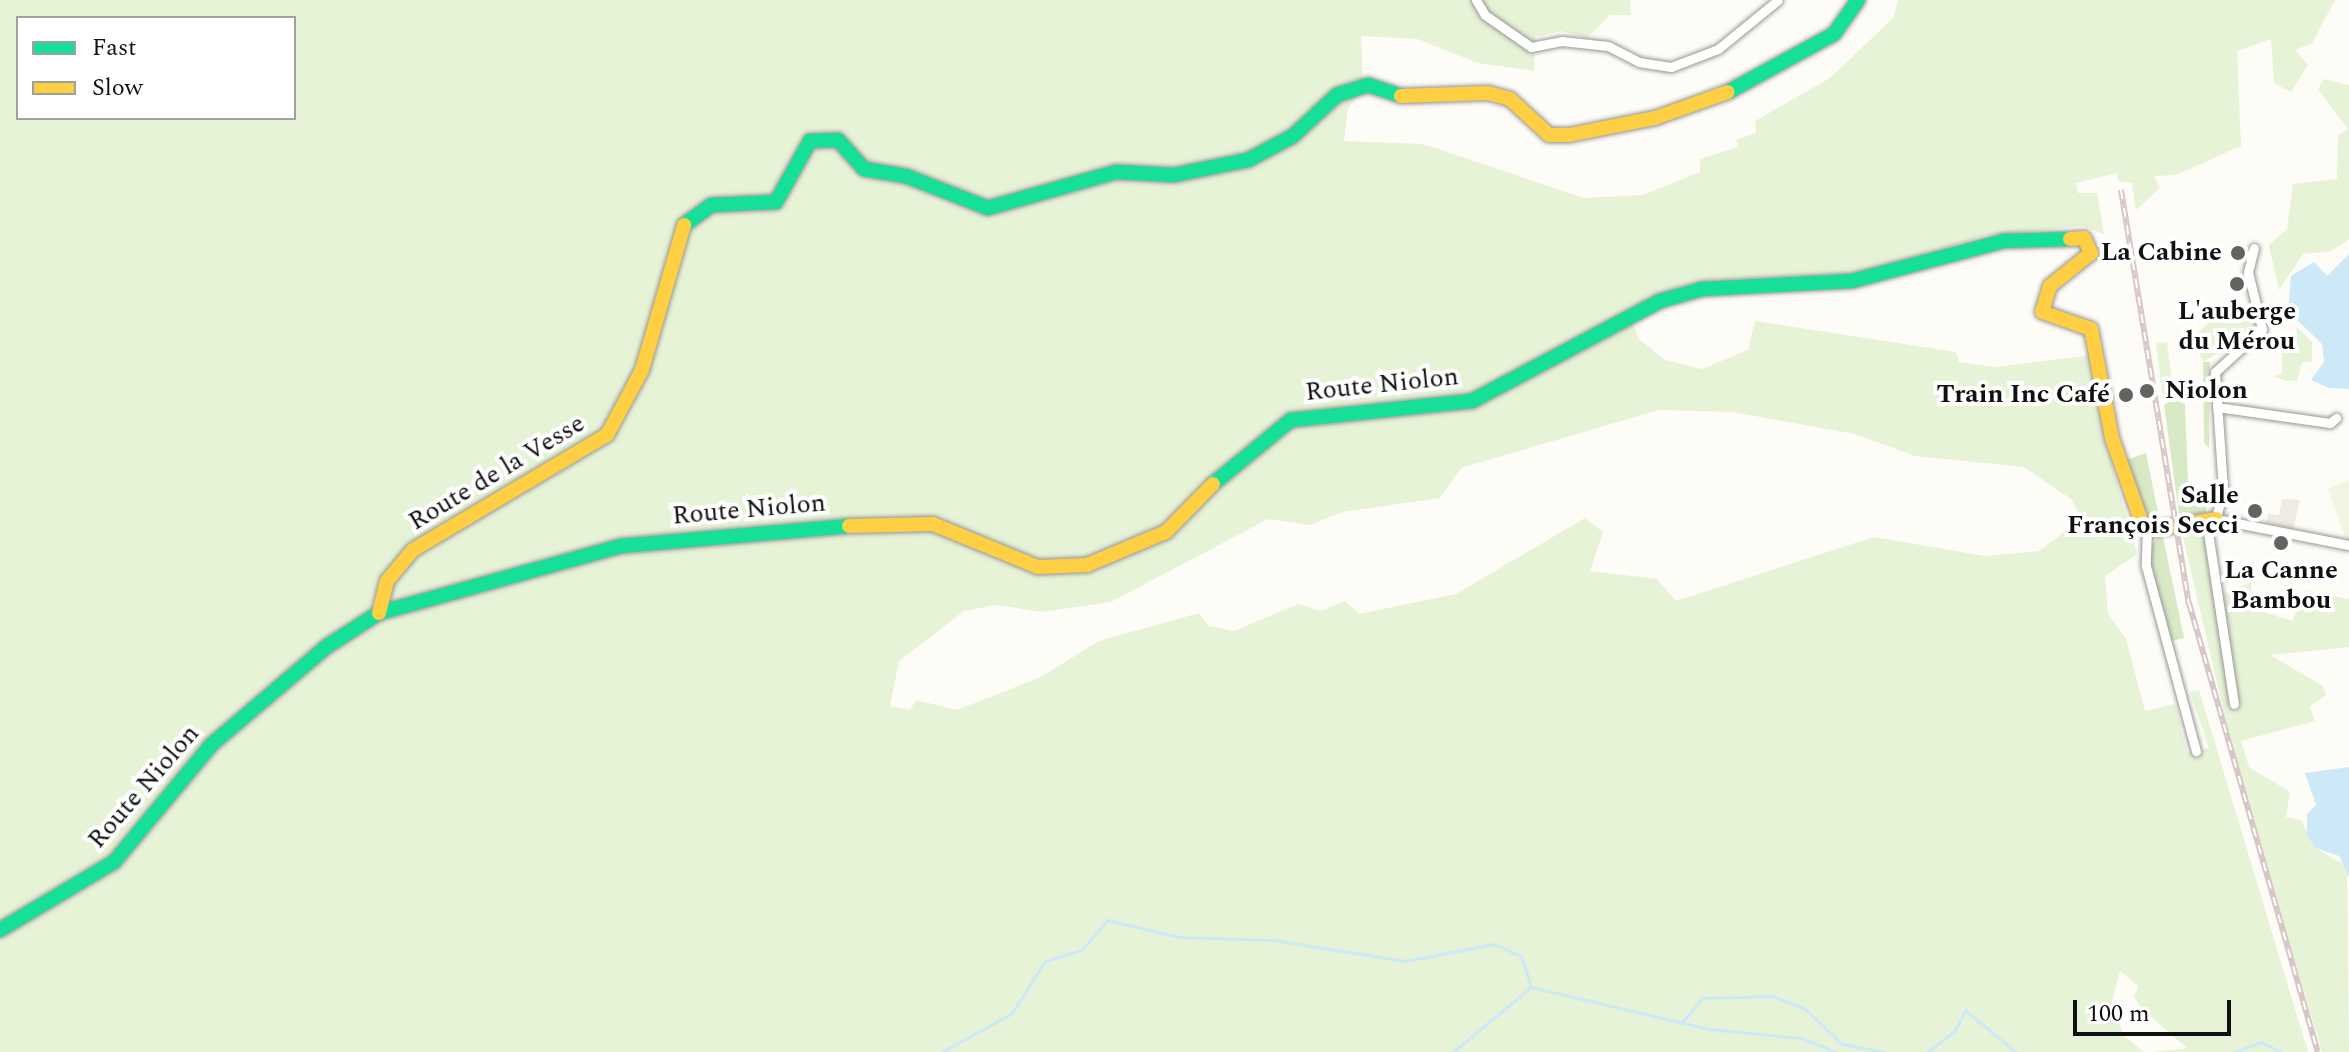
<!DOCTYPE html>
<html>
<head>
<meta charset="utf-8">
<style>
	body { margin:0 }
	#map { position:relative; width:2349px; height:1052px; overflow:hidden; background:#fdfcf7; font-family:Spectral,serif }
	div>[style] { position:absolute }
	.green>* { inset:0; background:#e7f3d7; transform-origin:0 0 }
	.forest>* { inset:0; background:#d8eac5 }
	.pitch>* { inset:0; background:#f0f6e1 }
	.plaza>* { inset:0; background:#edebe2 }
	.water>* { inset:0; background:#cde8f7 }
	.stream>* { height:3px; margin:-1.5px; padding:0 1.5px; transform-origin:1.5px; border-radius:1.5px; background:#cde8f7 }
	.roads { filter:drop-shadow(0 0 2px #979795) drop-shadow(0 0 2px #979795) }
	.street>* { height:9px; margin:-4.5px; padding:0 4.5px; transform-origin:4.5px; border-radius:4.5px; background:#fffffe }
	.fast>* { height:14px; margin:-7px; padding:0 7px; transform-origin:7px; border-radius:7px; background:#16e098 }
	.slow>* { height:14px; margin:-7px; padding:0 7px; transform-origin:7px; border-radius:7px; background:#ffcf43 }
	.rail>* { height:6px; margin-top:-3px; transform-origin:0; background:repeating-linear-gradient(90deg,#fff 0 9px,#d9c6c7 0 18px); box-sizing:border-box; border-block:2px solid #d9c6c7 }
	.dots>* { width:22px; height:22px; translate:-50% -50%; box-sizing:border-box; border:4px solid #fff; border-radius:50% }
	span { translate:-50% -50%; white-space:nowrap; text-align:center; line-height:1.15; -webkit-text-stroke:8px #fff; paint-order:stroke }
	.poi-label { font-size:26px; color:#111; font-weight:700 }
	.right { translate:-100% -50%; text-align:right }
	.left { translate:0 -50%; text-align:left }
	.street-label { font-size:26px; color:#111 }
	.legend { position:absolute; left:16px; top:16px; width:280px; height:104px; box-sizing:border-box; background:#fff; border:2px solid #a0a0a0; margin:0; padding:10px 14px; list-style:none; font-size:24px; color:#111 }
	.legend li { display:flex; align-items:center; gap:16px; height:40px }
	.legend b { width:40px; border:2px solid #a0a0a0 }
	.scale { position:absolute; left:2073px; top:1000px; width:158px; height:36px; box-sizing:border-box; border:4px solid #111; border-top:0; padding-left:10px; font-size:24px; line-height:28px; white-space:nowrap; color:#111; -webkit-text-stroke:6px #fff; paint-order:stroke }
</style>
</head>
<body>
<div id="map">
	<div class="green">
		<div style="clip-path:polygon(evenodd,0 0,1630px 0,1631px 15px,1610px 15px,1587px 38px,1562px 31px,1535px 37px,1534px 71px,1478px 63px,1417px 39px,1361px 36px,1363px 90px,1348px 108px,1344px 141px,1423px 144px,1584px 198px,1643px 195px,1700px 172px,1700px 159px,1738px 147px,1736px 140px,1756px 133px,1755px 121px,1830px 78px,1894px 17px,1898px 0,2335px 0,2312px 43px,2295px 50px,2308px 65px,2291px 92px,2274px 83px,2271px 39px,2237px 51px,2241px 146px,2176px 175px,2154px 176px,2160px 188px,2136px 210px,2132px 183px,2118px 181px,2117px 173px,2076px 183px,2078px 193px,2097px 193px,2104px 234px,2082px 226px,1985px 236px,1856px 274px,1709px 280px,1666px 292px,1629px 314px,1639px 339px,1665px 360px,1702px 369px,1748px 350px,1755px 321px,1956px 352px,1959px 362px,1995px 367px,2093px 355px,2104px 437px,2137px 554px,2105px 576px,2108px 614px,2126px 639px,2145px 711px,2175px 704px,2187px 753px,2209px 748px,2190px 692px,2199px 690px,2308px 1052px,2153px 1052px,2187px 1048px,2144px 1011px,2134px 997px,2138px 986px,2120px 971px,2112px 1001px,2124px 1036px,2144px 1052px,0 1052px,0 0,18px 18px,294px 18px,294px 118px,18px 118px,18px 18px,0 0,1659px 410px,1732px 412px,1855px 434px,1915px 456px,2024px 467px,2071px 499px,2082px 519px,2039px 551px,1985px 556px,1874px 537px,1676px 601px,1657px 579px,1590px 571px,1603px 532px,1585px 518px,1456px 594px,1359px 614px,1345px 601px,1321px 611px,1298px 604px,1234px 631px,1208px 626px,1199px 613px,1099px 641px,1041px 677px,957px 710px,916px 700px,910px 710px,890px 706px,899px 661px,964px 611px,996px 605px,1042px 612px,1111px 602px,1268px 519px,1310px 525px,1342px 512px,1440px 498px,1461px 468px,1659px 410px)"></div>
		<div style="clip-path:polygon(2324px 79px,2349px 85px,2349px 239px,2331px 251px,2303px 254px,2279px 290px,2269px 245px,2287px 229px,2293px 184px,2337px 179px,2338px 135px,2348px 129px,2318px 89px)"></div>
		<div style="clip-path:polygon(2231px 303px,2237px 323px,2261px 317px,2256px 331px,2203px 362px,2193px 337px)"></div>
		<div style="clip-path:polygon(2297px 327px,2312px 342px,2312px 362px,2302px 362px,2297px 381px,2285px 381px,2274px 376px,2282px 374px,2282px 353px,2294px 352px)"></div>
		<div style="left:2167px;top:342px;width:56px;height:11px;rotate:83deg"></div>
		<div style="clip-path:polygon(2202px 524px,2215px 597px,2251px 582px,2251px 608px,2292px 621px,2307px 591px,2349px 599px,2349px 647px,2270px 655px,2323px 686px,2326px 695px,2310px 706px,2315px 721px,2241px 741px,2249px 767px,2290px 792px,2286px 817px,2301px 820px,2315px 848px,2347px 866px,2349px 1052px,2322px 1052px,2235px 761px,2181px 528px)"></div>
	</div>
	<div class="forest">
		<div style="clip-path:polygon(2203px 362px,2210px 362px,2209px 448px,2204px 443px)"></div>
		<div style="clip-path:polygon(2174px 398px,2185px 404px,2189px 508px,2195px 496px,2207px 497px,2206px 516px,2180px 521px,2164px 405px)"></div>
		<div style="clip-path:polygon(2146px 453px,2160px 523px,2148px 521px,2126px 460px)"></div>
		<div style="clip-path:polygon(2162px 532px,2184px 638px,2172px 641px,2151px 565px,2150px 548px)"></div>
	</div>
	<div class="pitch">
		<div style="clip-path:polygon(2349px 480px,2349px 548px,2328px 489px)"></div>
	</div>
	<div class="plaza">
		<div style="clip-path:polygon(2282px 499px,2300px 500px,2293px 529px,2266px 523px,2268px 514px,2279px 515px)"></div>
	</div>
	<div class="water">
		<div style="clip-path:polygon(2349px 254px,2349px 389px,2329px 388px,2311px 380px,2324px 362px,2322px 344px,2288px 311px,2291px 276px,2314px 262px,2327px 276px)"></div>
		<div style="clip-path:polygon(2349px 767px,2349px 877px,2339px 856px,2315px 848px,2307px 835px,2307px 814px,2316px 805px,2305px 773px)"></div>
	</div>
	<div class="stream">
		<div style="left:1681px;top:1023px;width:33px;rotate:-49deg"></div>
		<div style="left:1703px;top:998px;width:70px;rotate:-1.6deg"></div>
		<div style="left:1773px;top:996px;width:35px;rotate:22deg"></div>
		<div style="left:1805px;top:1009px;width:51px;rotate:43.4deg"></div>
		<div style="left:1842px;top:1044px;width:43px;rotate:10.8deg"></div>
		<div style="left:942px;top:1052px;width:80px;rotate:-29.1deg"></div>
		<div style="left:1012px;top:1013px;width:62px;rotate:-57.6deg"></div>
		<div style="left:1045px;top:961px;width:39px;rotate:-17deg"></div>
		<div style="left:1082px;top:950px;width:39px;rotate:-50deg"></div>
		<div style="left:1107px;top:920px;width:74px;rotate:13.3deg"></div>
		<div style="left:1179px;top:937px;width:94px;rotate:1.8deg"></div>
		<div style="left:1273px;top:940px;width:134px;rotate:9deg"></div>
		<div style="left:1405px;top:961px;width:91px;rotate:-10.8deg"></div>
		<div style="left:1494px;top:944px;width:30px;rotate:24deg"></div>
		<div style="left:1521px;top:956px;width:33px;rotate:72deg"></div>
		<div style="left:1531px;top:987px;width:183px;rotate:13.3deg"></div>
		<div style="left:1709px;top:1029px;width:92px;rotate:5.6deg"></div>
		<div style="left:1801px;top:1038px;width:37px;rotate:22deg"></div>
		<div style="left:1453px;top:1052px;width:102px;rotate:-39.8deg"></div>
		<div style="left:1927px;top:1052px;width:34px;rotate:-37deg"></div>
		<div style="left:1954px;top:1032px;width:25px;rotate:-63deg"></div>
		<div style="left:1965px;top:1010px;width:66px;rotate:39.5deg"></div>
		<div style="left:2235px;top:1052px;width:28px;rotate:-21deg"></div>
		<div style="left:2261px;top:1042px;width:22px;rotate:27deg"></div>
	</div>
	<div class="roads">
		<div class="street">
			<div style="left:1476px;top:0;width:17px;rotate:59deg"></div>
			<div style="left:1485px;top:15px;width:56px;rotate:34.8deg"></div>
			<div style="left:1531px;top:47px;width:32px;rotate:-11deg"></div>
			<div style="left:1562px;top:41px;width:46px;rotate:6.2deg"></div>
			<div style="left:1608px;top:46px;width:35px;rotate:27deg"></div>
			<div style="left:1639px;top:62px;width:32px;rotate:9deg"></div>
			<div style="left:1671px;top:67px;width:50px;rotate:-21deg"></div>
			<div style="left:1718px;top:49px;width:77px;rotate:-39.2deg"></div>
			<div style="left:2254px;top:248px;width:25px;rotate:104deg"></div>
			<div style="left:2248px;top:272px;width:59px;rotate:76.2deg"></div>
			<div style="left:2262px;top:329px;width:64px;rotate:137.5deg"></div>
			<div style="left:2215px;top:372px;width:118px;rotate:86.1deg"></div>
			<div style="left:2223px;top:490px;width:30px;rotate:104deg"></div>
			<div style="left:2216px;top:519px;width:135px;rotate:11.1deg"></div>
			<div style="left:2217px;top:407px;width:114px;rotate:8.1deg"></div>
			<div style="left:2330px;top:423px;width:8px;rotate:-40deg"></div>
			<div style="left:2206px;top:519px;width:187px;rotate:81.4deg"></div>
			<div style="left:2147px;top:528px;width:38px;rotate:92deg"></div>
			<div style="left:2146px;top:566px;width:192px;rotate:74.9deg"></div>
		</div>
		<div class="fast">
			<div style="left:1728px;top:92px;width:121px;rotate:-28.7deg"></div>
			<div style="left:1834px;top:34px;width:42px;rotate:-54.8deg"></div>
			<div style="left:684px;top:225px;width:34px;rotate:-36deg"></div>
			<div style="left:712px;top:205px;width:64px;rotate:-2.7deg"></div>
			<div style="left:776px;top:202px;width:70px;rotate:-60.9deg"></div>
			<div style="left:810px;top:141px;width:28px;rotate:-2deg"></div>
			<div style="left:838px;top:140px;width:39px;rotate:48deg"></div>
			<div style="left:864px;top:169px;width:43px;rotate:9.5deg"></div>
			<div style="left:906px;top:176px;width:88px;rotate:21.3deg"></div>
			<div style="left:988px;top:208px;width:133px;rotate:-15.7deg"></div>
			<div style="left:1116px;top:172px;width:58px;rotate:3deg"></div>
			<div style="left:1174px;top:175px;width:76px;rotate:-11.5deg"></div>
			<div style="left:1248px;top:160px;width:51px;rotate:-28.1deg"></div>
			<div style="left:1293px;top:136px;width:60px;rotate:-43deg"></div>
			<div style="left:1337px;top:95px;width:33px;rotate:-18deg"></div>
			<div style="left:1368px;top:85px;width:35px;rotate:18deg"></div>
			<div style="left:1213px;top:484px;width:101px;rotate:-39.4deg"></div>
			<div style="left:1291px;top:420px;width:182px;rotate:-6deg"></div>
			<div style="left:1472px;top:401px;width:213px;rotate:-28deg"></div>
			<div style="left:1660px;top:301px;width:44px;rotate:-15.9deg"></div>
			<div style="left:1702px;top:289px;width:150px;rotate:-3.1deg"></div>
			<div style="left:1852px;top:281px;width:156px;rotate:-14.8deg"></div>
			<div style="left:2003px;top:241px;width:67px;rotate:-1.7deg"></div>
			<div style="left:0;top:930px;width:133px;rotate:-30.8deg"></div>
			<div style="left:114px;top:862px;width:152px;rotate:-50.3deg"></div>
			<div style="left:211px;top:745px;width:151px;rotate:-40.4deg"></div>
			<div style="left:326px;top:647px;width:63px;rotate:-32.7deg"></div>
			<div style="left:379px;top:613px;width:251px;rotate:-15.5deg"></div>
			<div style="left:621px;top:546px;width:229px;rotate:-5deg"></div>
		</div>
		<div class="slow">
			<div style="left:1401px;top:96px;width:87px;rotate:-2deg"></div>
			<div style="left:1488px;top:93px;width:23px;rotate:15deg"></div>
			<div style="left:1510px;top:99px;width:53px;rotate:42.7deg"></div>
			<div style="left:1549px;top:135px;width:20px"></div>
			<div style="left:1569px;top:135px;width:88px;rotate:-11.2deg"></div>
			<div style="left:1655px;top:118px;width:77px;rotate:-19.6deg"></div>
			<div style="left:2070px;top:239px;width:14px;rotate:-4deg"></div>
			<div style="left:2084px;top:238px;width:17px;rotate:65deg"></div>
			<div style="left:2091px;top:253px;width:53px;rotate:141.2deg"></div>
			<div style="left:2050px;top:286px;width:27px;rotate:107deg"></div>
			<div style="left:2042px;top:312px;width:52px;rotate:19.1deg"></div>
			<div style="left:2091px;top:329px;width:111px;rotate:79.1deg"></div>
			<div style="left:2112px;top:438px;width:90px;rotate:70.6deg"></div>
			<div style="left:2142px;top:523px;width:14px;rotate:25deg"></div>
			<div style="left:2155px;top:529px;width:62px;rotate:-9.3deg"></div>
			<div style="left:849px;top:526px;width:84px;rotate:-1.4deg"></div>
			<div style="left:933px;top:524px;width:113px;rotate:22.3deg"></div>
			<div style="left:1038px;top:567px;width:49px;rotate:-2.3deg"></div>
			<div style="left:1087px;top:565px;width:86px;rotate:-22.7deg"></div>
			<div style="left:1166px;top:532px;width:67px;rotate:-45.6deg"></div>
			<div style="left:379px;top:613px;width:33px;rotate:-76deg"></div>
			<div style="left:387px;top:581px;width:40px;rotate:-50deg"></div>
			<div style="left:413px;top:550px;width:226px;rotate:-30.7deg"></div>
			<div style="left:607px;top:435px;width:74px;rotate:-61.7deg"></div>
			<div style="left:642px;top:370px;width:151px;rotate:-73.8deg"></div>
		</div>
	</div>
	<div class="rail">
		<div style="left:2121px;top:190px;width:419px;rotate:80.7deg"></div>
		<div style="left:2189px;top:603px;width:467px;rotate:74deg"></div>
	</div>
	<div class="dots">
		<div style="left:2238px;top:253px;background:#646362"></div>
		<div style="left:2237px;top:284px;background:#646362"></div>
		<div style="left:2147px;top:391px;background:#646362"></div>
		<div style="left:2126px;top:395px;background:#646362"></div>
		<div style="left:2255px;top:511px;background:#646362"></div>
		<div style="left:2281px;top:543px;background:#646362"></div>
	</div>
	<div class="poi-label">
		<span class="right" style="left:2222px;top:253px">La Cabine</span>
		<span style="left:2237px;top:327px">L'auberge<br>du Mérou</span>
		<span class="left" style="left:2165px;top:391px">Niolon</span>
		<span class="right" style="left:2110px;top:395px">Train Inc Café</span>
		<span class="right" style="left:2239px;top:511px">Salle<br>François Secci</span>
		<span style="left:2281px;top:586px">La Canne<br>Bambou</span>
	</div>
	<div class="street-label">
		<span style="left:1382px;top:385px;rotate:-6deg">Route Niolon</span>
		<span style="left:497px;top:473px;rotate:-31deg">Route de la Vesse</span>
		<span style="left:749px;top:510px;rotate:-5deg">Route Niolon</span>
		<span style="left:144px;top:787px;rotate:-49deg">Route Niolon</span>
	</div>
	<ul class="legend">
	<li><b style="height:10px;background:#16e098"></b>Fast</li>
	<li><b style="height:10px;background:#ffcf43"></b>Slow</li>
	</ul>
	<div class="scale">100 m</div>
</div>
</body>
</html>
